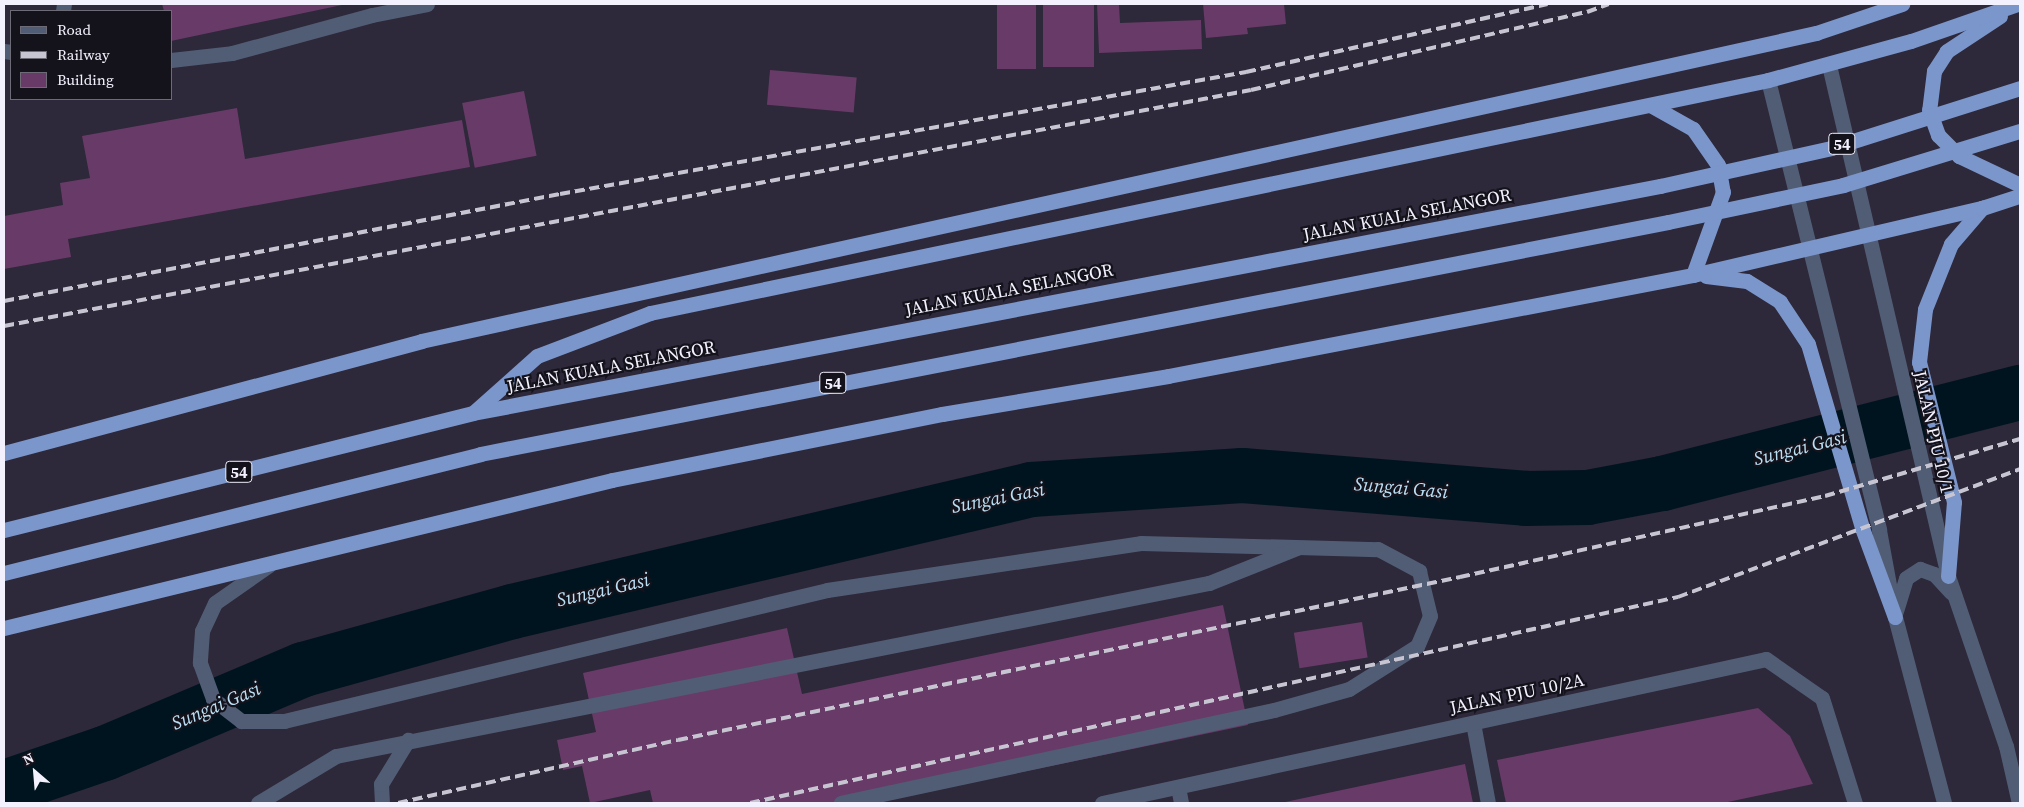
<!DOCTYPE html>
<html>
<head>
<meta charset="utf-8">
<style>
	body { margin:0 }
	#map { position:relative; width:2024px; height:807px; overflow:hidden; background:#2d283a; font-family:"Source Serif 4",serif }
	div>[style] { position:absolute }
	.river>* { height:55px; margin:-27.5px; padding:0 27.5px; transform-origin:27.5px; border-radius:27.5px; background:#00141f }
	.building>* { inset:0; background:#683a67; transform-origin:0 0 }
	.service>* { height:15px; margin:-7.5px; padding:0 7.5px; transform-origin:7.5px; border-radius:7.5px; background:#515d74 }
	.minor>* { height:15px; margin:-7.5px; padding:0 7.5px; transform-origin:7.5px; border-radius:7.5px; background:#515d74 }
	.tertiary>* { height:15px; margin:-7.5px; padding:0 7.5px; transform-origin:7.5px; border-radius:7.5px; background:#515d74 }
	.trunk>* { height:15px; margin:-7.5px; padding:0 7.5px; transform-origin:7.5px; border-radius:7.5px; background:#7b96cb }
	.rail>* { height:4px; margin-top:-2px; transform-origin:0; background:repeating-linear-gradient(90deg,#c7c5d2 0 10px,transparent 0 15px) }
	.trunk-bridge>* { height:15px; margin:-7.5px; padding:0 7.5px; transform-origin:7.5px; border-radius:7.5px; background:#7b96cb }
	span { translate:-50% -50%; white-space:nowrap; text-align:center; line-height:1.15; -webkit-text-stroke:4.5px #14121b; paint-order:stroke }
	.shield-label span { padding:1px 4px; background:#14121b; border:1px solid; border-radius:4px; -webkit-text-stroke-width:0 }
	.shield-label { font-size:16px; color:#f3f1fd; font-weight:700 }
	.street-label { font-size:18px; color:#f3f1fd }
	.water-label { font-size:19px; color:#bbe0f5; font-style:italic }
	.frame { position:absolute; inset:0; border:5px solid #f3f1fd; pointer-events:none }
	.legend { position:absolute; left:10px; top:10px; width:162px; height:90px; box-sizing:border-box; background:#14121b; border:1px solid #6d6b75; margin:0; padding:6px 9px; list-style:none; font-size:15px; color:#f3f1fd }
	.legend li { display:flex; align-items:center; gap:10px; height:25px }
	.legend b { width:25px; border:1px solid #6d6b75 }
	.north { position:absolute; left:10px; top:747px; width:50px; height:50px; -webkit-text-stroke:4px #14121b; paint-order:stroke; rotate:333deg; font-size:14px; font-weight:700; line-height:20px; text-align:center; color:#f3f1fd }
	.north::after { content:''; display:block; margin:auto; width:18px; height:22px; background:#f3f1fd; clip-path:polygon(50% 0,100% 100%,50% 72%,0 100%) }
</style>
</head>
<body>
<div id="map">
	<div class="river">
		<div style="left:4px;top:787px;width:106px;rotate:-18.8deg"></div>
		<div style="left:104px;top:753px;width:216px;rotate:-22.9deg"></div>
		<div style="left:303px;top:669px;width:217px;rotate:-15.5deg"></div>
		<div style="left:512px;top:611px;width:533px;rotate:-13.23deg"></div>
		<div style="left:1031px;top:489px;width:211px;rotate:-3.8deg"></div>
		<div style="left:1242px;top:475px;width:284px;rotate:4.6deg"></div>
		<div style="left:1525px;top:498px;width:62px;rotate:-0.9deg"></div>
		<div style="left:1587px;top:497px;width:76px;rotate:-10.6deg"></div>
		<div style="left:1662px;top:483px;width:369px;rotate:-14.3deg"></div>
	</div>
	<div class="building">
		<div style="clip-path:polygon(162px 4px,342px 4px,342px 5px,171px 41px,171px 11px,164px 11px)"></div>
		<div style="left:997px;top:4px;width:39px;height:65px"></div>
		<div style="left:1043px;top:4px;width:51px;height:63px"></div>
		<div style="clip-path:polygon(1097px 4px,1119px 4px,1120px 23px,1201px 20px,1202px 49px,1099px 53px)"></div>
		<div style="clip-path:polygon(1203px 4px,1284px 4px,1286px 24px,1247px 28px,1248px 34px,1206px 38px)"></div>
		<div style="left:770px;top:70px;width:87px;height:35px;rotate:5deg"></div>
		<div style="left:524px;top:91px;width:66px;height:63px;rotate:79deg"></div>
		<div style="clip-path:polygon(237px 108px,245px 159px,462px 120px,470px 167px,68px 239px,71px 257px,4px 269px,4px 216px,63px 205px,60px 183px,90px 178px,82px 136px)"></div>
		<div style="clip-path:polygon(1223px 605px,1248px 725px,873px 803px,653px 803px,650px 790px,590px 803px,582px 766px,563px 770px,557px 740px,596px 732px,583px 673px,787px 628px,802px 694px)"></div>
		<div style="left:1362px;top:622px;width:36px;height:69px;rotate:81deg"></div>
		<div style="clip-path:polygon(1758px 708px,1790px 736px,1813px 784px,1723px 803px,1506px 803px,1497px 760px)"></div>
		<div style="clip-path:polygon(1465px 764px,1473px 803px,1285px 803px,1285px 802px)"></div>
	</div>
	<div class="service">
		<div style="left:269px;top:565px;width:66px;rotate:144.9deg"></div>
		<div style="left:215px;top:603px;width:31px;rotate:115deg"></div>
		<div style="left:202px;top:631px;width:32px;rotate:94deg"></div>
		<div style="left:200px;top:663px;width:38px;rotate:70deg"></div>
		<div style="left:213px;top:699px;width:36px;rotate:38deg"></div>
		<div style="left:241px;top:721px;width:43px"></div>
		<div style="left:284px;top:721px;width:559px;rotate:-13.56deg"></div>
		<div style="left:827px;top:590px;width:317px;rotate:-8.5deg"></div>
		<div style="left:1141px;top:543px;width:237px;rotate:1.5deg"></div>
		<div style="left:1378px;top:549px;width:47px;rotate:28.2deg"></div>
		<div style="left:1419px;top:571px;width:46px;rotate:76.3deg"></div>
		<div style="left:1430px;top:616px;width:33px;rotate:113deg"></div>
		<div style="left:1417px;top:646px;width:80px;rotate:147.7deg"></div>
		<div style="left:1349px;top:689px;width:78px;rotate:164.4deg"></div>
		<div style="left:1274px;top:710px;width:443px;rotate:167.9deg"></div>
		<div style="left:1473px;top:723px;width:81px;rotate:79.4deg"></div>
		<div style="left:1178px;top:787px;width:16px;rotate:79deg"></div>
		<div style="left:258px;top:803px;width:91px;rotate:-31.1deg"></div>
		<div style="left:336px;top:756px;width:890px;rotate:-11.21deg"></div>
		<div style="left:1209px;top:583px;width:95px;rotate:-21.7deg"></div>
		<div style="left:382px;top:803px;width:19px;rotate:-93deg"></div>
		<div style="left:381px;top:784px;width:52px;rotate:-58.5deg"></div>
	</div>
	<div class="minor">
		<div style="left:63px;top:11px;width:7px;rotate:-82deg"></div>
		<div style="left:4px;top:51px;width:7px;rotate:8deg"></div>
		<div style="left:171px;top:60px;width:61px;rotate:-6.5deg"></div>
		<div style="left:232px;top:53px;width:145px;rotate:-15.2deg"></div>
		<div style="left:372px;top:15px;width:56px;rotate:-11.3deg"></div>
		<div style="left:1102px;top:803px;width:679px;rotate:-12.24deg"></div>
		<div style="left:1766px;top:659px;width:68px;rotate:34.9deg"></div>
		<div style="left:1822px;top:698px;width:110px;rotate:72.6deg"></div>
	</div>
	<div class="tertiary">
		<div style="left:1829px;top:65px;width:525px;rotate:76.89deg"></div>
		<div style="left:1948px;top:576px;width:180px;rotate:71.2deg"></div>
		<div style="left:2006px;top:746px;width:58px;rotate:77.2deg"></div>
		<div style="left:1768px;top:80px;width:463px;rotate:76.1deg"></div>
		<div style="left:1879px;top:530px;width:88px;rotate:79.6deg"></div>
		<div style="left:1895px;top:617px;width:192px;rotate:75.2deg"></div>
		<div style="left:1896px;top:611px;width:34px;rotate:-73deg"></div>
		<div style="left:1906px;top:578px;width:17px;rotate:-33deg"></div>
		<div style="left:1920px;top:569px;width:15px;rotate:20deg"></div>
		<div style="left:1934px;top:574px;width:25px;rotate:47deg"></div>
	</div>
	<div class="trunk">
		<div style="left:2000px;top:16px;width:64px;rotate:146.6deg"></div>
		<div style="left:1947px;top:51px;width:24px;rotate:123deg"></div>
		<div style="left:1934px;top:71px;width:39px;rotate:97deg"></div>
		<div style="left:1929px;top:110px;width:27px;rotate:70deg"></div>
		<div style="left:1938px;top:135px;width:30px;rotate:45deg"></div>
		<div style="left:1959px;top:156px;width:68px;rotate:25.4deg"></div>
		<div style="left:1652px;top:106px;width:47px;rotate:29.3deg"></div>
		<div style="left:1693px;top:129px;width:44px;rotate:55.2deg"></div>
		<div style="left:1718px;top:165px;width:27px;rotate:80deg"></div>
		<div style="left:1723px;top:192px;width:88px;rotate:109.9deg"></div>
		<div style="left:1706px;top:276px;width:41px;rotate:7deg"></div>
		<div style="left:1747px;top:281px;width:39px;rotate:32deg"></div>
		<div style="left:1780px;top:302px;width:50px;rotate:56.3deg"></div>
		<div style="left:1808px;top:344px;width:192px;rotate:73.6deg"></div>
		<div style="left:1862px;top:528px;width:95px;rotate:69.7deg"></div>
		<div style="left:474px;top:412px;width:84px;rotate:-41.6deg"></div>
		<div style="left:537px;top:356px;width:121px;rotate:-20.8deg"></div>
		<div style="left:650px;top:313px;width:1142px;rotate:-11.77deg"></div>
		<div style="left:1768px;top:80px;width:148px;rotate:-15.3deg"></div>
		<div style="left:1911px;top:41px;width:113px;rotate:-19.1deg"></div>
		<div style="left:4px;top:453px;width:432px;rotate:-15deg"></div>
		<div style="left:421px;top:341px;width:1429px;rotate:-12.45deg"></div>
		<div style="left:1816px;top:33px;width:91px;rotate:-18.6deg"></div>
		<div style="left:4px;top:530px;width:483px;rotate:-14deg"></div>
		<div style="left:473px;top:413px;width:1209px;rotate:-10.83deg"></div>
		<div style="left:4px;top:573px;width:491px;rotate:-14deg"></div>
		<div style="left:480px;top:454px;width:1210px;rotate:-11.05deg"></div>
		<div style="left:1948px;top:576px;width:74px;rotate:-85.4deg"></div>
		<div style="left:1954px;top:502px;width:144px;rotate:-104deg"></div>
		<div style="left:1919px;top:362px;width:53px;rotate:-83.5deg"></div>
		<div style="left:1925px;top:309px;width:70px;rotate:-68.2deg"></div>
		<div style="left:1951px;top:244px;width:48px;rotate:-49.3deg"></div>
		<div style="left:4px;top:628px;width:626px;rotate:-13.68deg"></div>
		<div style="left:612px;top:480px;width:337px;rotate:-11.3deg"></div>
		<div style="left:942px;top:414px;width:229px;rotate:-9.5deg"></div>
		<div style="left:1168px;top:376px;width:535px;rotate:-10.89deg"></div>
		<div style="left:1693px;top:275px;width:297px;rotate:-13.1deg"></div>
		<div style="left:1982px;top:208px;width:40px;rotate:-18deg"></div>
	</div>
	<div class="rail">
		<div style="left:4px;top:301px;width:566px;rotate:-10.89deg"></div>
		<div style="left:560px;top:194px;width:697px;rotate:-10.08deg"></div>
		<div style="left:1246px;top:72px;width:309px;rotate:-12.7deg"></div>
		<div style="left:4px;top:326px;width:1269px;rotate:-10.72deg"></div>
		<div style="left:1251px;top:90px;width:345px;rotate:-13.1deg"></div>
		<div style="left:1587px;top:12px;width:23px;rotate:-20deg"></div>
		<div style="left:398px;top:803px;width:287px;rotate:-12.7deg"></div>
		<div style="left:678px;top:740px;width:799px;rotate:-11.77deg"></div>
		<div style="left:1460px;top:577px;width:374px;rotate:-12.5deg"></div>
		<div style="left:1825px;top:496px;width:203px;rotate:-16.3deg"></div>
		<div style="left:750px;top:803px;width:951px;rotate:-12.52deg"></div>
		<div style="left:1678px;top:597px;width:365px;rotate:-20.5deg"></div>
	</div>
	<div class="trunk-bridge">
		<div style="left:1660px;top:186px;width:175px;rotate:-12.5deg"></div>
		<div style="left:1831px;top:148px;width:198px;rotate:-17.6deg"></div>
		<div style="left:1668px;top:222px;width:179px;rotate:-11.9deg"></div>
		<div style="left:1843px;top:185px;width:185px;rotate:-17deg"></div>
	</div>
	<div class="shield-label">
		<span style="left:1842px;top:144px">54</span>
		<span style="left:833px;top:383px">54</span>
		<span style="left:239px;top:472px">54</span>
	</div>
	<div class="street-label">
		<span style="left:1407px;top:215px;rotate:-11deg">JALAN KUALA SELANGOR</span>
		<span style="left:1009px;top:290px;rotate:-11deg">JALAN KUALA SELANGOR</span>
		<span style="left:611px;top:367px;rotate:-11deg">JALAN KUALA SELANGOR</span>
		<span style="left:1933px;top:432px;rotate:77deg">JALAN PJU 10/1</span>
		<span style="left:1517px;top:694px;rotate:-12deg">JALAN PJU 10/2A</span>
	</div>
	<div class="water-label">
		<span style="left:1800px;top:448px;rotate:-14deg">Sungai Gasi</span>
		<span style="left:1401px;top:488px;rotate:5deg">Sungai Gasi</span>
		<span style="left:998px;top:498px;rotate:-11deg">Sungai Gasi</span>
		<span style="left:603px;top:590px;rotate:-13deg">Sungai Gasi</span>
		<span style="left:216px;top:706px;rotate:-23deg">Sungai Gasi</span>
	</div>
	<div class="frame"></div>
	<ul class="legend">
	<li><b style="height:6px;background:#515d74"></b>Road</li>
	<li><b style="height:6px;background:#c7c5d2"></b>Railway</li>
	<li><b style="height:14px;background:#683a67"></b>Building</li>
	</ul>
	<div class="north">N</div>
</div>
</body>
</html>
